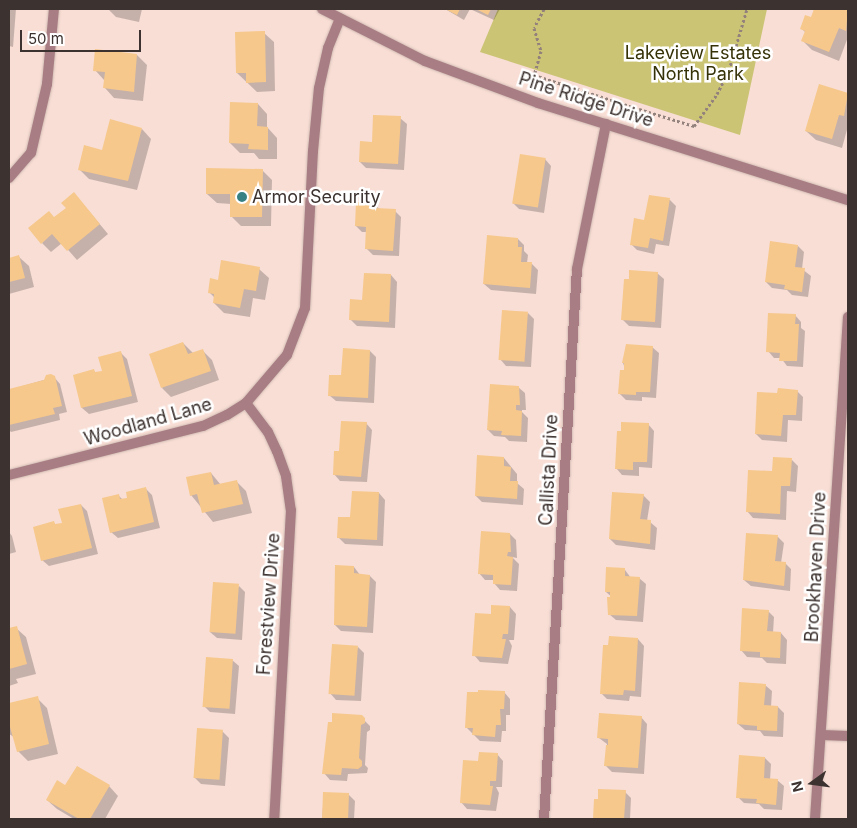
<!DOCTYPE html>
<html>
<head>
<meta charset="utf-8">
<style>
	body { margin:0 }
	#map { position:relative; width:857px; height:828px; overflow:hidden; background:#f8ded5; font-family:Inter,sans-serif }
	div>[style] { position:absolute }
	.green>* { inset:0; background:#cbc474 }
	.shadow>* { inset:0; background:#0003 }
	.building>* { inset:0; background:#f7c88b; transform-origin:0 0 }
	.path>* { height:3px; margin-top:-1.5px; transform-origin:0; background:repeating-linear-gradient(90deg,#93827c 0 2.5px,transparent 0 5px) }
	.roads { filter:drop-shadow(0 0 1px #d2bcb4) drop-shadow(0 0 1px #d2bcb4) }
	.street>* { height:10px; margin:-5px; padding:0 5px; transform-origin:5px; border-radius:5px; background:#a87e84 }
	.dots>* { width:14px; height:14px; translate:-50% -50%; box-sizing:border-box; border:2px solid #fff; border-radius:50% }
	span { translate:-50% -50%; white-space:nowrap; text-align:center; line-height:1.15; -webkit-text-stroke:5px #fff; paint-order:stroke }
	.park-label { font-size:18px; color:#363208 }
	.street-label { font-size:18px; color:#3c322f }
	.poi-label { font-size:18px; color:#3c322f }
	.left { translate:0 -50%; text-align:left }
	.frame { position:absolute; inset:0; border:10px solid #3c322f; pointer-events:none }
	.north { position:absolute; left:787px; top:758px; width:50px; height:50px; -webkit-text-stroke:4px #fff; paint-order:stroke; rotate:256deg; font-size:14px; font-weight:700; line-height:20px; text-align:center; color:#3c322f }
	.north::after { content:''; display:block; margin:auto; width:18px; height:22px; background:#3c322f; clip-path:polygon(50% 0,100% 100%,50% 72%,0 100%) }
	.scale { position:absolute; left:20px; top:30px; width:121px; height:22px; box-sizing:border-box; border:2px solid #3c322f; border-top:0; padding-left:6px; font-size:15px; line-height:18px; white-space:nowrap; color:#3c322f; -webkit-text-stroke:4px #fff; paint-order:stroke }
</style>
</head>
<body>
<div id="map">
	<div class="green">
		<div style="clip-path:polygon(498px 9px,767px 9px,740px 135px,480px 52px)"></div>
	</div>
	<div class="shadow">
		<div style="clip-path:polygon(9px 9px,16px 9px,13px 47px,9px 46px)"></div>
		<div style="clip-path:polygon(108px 9px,142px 9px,139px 22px,116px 17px)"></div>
		<div style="clip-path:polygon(445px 9px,500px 9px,494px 20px,470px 9px,464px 20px)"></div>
		<div style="clip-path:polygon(816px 9px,848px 9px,848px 37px,839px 61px,812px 50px,803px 41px,806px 33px,801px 28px,812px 19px)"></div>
		<div style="clip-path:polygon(264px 33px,274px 42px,275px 91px,257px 92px,237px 73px)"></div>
		<div style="clip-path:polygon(137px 55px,147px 65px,143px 101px,114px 98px,105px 88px,104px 80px,95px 70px)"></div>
		<div style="clip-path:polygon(819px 86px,848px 95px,848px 126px,842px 148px,816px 140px,806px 131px)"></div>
		<div style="clip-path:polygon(258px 104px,267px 114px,267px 127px,277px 138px,277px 159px,259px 159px,254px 153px,240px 153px,230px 143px)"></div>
		<div style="clip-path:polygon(400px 118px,407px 124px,404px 170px,366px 168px,360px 162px)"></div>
		<div style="clip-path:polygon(142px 129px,151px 139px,137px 190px,89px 179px,79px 169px,103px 151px)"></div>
		<div style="clip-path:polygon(545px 159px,551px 166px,544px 213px,519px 209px,513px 203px)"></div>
		<div style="clip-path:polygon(262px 170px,272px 180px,271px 226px,241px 226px,231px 216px,231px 204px,217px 203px,207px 194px)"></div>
		<div style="clip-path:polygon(650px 196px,670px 200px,676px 206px,669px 246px,656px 244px,654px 254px,637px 250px,631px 244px,645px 221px)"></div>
		<div style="clip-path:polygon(83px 204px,108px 234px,77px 260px,62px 243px,51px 252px,42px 243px,55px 218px)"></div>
		<div style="clip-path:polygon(375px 204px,380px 210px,395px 211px,401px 217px,399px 256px,373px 255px,366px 248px,367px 232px,362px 232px,356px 226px)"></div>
		<div style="clip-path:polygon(518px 239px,524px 245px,524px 251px,528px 255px,527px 263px,532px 264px,538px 270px,536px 294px,491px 290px,484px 284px)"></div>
		<div style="clip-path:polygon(798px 246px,804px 252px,802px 269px,811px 276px,808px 297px,792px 295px,787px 290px,772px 288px,766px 282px)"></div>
		<div style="clip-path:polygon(19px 257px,29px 266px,34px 287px,9px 294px,9px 259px)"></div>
		<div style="clip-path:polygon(259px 269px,269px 278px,265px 300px,253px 298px,250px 317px,224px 313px,214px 303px,215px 298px,209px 292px,219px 281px)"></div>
		<div style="clip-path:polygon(657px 273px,664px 279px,661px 328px,629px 326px,623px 320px)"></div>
		<div style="clip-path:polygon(365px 274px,391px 275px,397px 282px,395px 328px,357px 326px,350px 319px,364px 301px)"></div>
		<div style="clip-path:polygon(528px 313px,534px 319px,531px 367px,506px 366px,500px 359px)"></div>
		<div style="clip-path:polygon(795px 315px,801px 322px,801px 328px,805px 331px,803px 367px,787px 366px,781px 358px,774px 358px,768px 351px)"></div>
		<div style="clip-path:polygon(183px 343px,193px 353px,203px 351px,212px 360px,219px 380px,171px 397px,162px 388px)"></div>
		<div style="clip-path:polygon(652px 347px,659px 353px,656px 398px,642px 397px,642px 401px,626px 400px,619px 393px,626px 371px,623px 363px)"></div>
		<div style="clip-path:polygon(370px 351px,376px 357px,374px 403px,336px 401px,329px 395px,342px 377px)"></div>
		<div style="clip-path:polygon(121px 353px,127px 359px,138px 402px,89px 414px,82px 408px,75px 375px,94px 371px,96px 373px,103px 372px)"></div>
		<div style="clip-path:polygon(54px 377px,60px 384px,67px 412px,59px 414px,60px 420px,11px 432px,9px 430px,9px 390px)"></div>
		<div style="clip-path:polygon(518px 387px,525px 393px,526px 410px,522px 410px,522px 412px,528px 418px,527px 442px,509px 441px,505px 437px,494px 436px,488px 430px)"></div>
		<div style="clip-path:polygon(797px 391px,803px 397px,802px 421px,788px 420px,787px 442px,762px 440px,756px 434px,779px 394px)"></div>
		<div style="clip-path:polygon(366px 423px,372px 430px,367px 482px,340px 481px,334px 474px)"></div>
		<div style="clip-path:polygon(648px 424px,654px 431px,652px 468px,639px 467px,639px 476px,622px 475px,616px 468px)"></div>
		<div style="clip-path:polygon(504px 458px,517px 474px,517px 483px,524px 489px,523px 505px,482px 502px,476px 496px)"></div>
		<div style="clip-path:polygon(792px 460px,798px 466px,796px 492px,787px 491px,786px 520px,753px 518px,747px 511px,773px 472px)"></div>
		<div style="clip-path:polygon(211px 473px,221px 485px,237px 482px,246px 491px,252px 513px,213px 522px,191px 495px)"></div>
		<div style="clip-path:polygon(146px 489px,152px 495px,160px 528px,118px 538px,111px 532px,119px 496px,123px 500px,129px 498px)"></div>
		<div style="clip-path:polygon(379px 493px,385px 500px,383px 546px,345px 544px,338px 537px,351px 519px)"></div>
		<div style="clip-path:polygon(643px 495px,650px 502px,647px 521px,650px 522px,657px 528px,655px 550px,616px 545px,610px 539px)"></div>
		<div style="clip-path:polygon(81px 505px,87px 511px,98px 554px,49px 566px,42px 560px,54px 523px,56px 525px,63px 524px)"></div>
		<div style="clip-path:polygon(9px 532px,12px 536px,16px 552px,9px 554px)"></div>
		<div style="clip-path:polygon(510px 534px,516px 540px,517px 558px,512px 557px,519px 564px,517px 591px,500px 590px,494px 583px,494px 580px,485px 580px,479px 573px)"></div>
		<div style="clip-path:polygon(747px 535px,778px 537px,784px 543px,781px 563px,785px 563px,791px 569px,790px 591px,751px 586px,744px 580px)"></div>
		<div style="clip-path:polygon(354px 567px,360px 575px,370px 576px,376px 582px,373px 633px,341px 631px,335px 625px)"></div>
		<div style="clip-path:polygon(625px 570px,631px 578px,639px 578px,646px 584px,643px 622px,616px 620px,609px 614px,613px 598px,606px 592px)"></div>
		<div style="clip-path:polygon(239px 586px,245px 592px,242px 640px,217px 638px,210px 632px)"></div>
		<div style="clip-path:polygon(510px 607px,516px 614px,514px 640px,509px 640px,512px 646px,508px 664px,480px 662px,474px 655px,492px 615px)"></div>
		<div style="clip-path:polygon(768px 611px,774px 617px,773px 633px,781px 633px,787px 640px,786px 664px,767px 663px,762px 658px,747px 657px,741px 650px)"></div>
		<div style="clip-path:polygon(16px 628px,26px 637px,36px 674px,16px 679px,18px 683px,9px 686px,9px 630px)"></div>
		<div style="clip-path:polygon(638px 639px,644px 646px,641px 697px,630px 696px,629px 701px,607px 699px,601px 693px)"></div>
		<div style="clip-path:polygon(358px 647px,364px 653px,361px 701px,336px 700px,330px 693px)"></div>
		<div style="clip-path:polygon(232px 660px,239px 666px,235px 714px,210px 712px,204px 706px)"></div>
		<div style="clip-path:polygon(765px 685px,772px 691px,771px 707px,778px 707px,784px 713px,783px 737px,764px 736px,760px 731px,745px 730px,738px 724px)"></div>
		<div style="clip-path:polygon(504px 692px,510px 699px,510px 715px,506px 715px,506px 731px,502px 731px,501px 742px,480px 741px,466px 727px)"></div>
		<div style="clip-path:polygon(37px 698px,47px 708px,58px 754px,28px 761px,18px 751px,14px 737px,9px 734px,9px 705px)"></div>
		<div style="clip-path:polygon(361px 717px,370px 726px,370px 730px,367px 732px,365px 765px,368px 768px,367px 773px,348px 774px,347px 781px,330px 780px,324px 773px)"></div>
		<div style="clip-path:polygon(641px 717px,647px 724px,644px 774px,612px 772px,606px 766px,607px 744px,599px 738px)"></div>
		<div style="clip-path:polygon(222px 731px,229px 738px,225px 786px,201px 784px,194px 777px)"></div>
		<div style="clip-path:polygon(497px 754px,503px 761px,502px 787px,496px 787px,499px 793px,496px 811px,467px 809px,461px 802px,479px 762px)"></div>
		<div style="clip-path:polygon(765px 758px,771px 764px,770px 780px,777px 780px,784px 786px,782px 810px,764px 809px,759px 804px,744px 803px,738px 797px)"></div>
		<div style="clip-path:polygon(109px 786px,118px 796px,105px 819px,74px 819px,57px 809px,47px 800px,66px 787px)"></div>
		<div style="clip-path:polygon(625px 792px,631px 798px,630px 819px,594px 819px,595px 800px)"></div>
		<div style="clip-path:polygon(324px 793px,349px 795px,355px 801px,354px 819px,322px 819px)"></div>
	</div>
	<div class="building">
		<div style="clip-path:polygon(445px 9px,460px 9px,457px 15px)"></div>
		<div style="clip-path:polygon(476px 9px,491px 9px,488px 15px)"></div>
		<div style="clip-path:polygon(814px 9px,848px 9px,846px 31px,839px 28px,829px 52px,801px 41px,805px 31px,800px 29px,805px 15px,811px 17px)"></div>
		<div style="clip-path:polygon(265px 31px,266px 82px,246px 83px,246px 73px,236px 73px,235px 32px)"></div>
		<div style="clip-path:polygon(95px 49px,137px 54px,134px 92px,103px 88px,105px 72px,93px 71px)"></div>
		<div style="clip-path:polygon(819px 84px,848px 93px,844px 116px,839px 115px,832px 139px,805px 131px)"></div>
		<div style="clip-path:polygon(230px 102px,258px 103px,257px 126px,268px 127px,268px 150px,248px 149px,249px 144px,229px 143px)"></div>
		<div style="clip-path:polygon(373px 115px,401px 116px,398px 164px,359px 162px,360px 141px,372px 142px)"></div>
		<div style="clip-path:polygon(110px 119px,142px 128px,128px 181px,78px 170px,84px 145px,102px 150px)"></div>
		<div style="left:520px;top:154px;width:26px;height:50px;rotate:9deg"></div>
		<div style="clip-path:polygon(206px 168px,263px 169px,262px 217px,230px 217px,230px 194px,206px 194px)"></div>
		<div style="clip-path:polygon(74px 192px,100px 224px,67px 251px,52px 234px,41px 244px,28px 228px,49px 211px,54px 217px,66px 208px,61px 203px)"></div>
		<div style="clip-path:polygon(649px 195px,670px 198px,663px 241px,650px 238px,648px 248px,630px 245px,634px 218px,644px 220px)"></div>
		<div style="clip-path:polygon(356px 202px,375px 203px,375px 208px,396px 209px,393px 251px,365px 249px,366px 227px,355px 226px)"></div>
		<div style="clip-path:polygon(487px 235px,518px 238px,518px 247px,522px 247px,521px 262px,532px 262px,530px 288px,483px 284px)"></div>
		<div style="clip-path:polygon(770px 241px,798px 245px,795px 267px,805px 268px,802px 292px,784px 289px,785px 285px,765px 282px)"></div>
		<div style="clip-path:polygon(19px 255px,25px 278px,9px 282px,9px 258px)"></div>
		<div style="clip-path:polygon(221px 260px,260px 267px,256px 291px,244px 289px,240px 308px,213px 303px,214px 294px,208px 293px,210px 278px,218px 280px)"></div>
		<div style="clip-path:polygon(629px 270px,658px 272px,655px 322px,621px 320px,624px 279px,629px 279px)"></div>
		<div style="clip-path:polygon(364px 273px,391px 274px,389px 322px,349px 320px,350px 299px,362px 300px)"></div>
		<div style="left:502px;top:310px;width:26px;height:50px;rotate:4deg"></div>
		<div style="clip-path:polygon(768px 313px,796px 314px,795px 324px,799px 324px,797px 361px,779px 361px,780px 353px,766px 352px)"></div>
		<div style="clip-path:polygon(183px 342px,188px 354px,203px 349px,211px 371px,161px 388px,149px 354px)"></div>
		<div style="clip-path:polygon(626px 344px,653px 346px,650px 392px,636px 392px,636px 395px,618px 394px,620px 370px,624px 370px,624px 363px,622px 363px)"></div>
		<div style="clip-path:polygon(343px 348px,370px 350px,368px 398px,328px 396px,329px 375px,341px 375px)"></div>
		<div style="clip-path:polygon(121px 351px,132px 396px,81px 408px,73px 375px,94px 369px,95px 372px,102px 371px,98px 357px)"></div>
		<div style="clip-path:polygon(51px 374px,55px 376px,62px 406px,53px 408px,55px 414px,9px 425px,9px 389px,44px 380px,46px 375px)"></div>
		<div style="clip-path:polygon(490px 384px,519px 386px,520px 405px,516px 405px,516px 410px,522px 411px,521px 436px,501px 435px,502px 431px,487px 430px)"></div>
		<div style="clip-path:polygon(778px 388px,798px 390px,796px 415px,783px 415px,781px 436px,755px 434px,757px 392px,777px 393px)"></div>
		<div style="clip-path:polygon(341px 421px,367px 422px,361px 477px,333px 475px,334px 451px,339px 451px)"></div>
		<div style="clip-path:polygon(621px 422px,649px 423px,647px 462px,633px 462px,633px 470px,615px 469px,617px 431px,621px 431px)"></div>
		<div style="clip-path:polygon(477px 455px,504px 457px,504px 466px,511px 467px,510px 481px,518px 481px,517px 499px,475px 496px)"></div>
		<div style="clip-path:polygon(773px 457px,792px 458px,790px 486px,781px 486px,780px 514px,746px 512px,748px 470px,772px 471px)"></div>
		<div style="clip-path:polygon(211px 472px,214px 485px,237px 480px,243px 504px,202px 513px,197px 494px,190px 496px,186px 477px)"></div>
		<div style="clip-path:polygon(146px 487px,154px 522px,110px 533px,102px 498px,119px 494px,120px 499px,127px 498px,126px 492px)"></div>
		<div style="clip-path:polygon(352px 491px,379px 492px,377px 540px,337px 538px,338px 517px,350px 517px)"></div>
		<div style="clip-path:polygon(612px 492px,644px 494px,640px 519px,651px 520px,650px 544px,609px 539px)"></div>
		<div style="clip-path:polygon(81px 504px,92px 548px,41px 561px,33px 527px,54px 521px,55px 524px,62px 523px,58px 509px)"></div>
		<div style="clip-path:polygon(481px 531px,510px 533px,511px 552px,508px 552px,507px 556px,513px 557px,511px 585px,493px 584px,493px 575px,478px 574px)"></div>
		<div style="clip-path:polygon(746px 533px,778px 535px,775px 561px,786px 562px,784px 586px,743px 580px)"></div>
		<div style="clip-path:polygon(335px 565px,354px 566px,354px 573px,370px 575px,367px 627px,334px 625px)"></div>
		<div style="clip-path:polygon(606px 567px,625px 568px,625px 576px,640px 577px,637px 616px,608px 615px,607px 597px,610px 597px,610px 592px,605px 592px)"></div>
		<div style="left:213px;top:582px;width:26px;height:50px;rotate:4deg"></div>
		<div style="clip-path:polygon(491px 605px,510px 606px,508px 634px,503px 634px,502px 639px,506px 639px,502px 658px,472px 656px,475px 613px,491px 614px)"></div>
		<div style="clip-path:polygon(742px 608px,769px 610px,767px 631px,781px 632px,780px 658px,760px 657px,760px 652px,740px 651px)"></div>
		<div style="clip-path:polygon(17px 626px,27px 664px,9px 669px,9px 628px)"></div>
		<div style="clip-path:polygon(609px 636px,638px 638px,635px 691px,624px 690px,623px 695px,600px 694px,603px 645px,608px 645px)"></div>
		<div style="left:332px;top:644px;width:26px;height:50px;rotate:4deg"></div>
		<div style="left:206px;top:657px;width:27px;height:50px;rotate:4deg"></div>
		<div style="clip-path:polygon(739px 682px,766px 684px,764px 705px,778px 706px,777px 731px,757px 730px,757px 726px,737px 724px)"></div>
		<div style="clip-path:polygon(478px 690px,505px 691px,504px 709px,500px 709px,501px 725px,496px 725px,495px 737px,472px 735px,473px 728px,465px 728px,467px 692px,478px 692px)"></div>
		<div style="clip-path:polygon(38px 696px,49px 744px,17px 752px,10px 727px,9px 727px,9px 703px)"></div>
		<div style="clip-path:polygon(332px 713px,362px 715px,365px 718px,365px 723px,361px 725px,359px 758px,362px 761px,362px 766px,358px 769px,342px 768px,341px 775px,322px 774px,328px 722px,332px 722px)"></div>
		<div style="clip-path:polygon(599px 713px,642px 716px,638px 768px,604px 766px,606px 745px,608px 745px,608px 739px,597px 738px)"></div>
		<div style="left:197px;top:728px;width:26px;height:50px;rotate:4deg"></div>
		<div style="clip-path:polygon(479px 752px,498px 753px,496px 781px,490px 781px,490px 786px,493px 786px,490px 805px,460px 803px,463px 760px,478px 761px)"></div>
		<div style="clip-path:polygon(739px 755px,765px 757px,764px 778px,778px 779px,776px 805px,756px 803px,757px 799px,736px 798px)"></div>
		<div style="clip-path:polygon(77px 766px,110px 785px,90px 819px,79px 819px,46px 800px,57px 780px,65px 785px)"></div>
		<div style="clip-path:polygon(598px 789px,626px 790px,624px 819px,593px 819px,594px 799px,598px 799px)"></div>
		<div style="left:323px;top:792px;width:26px;height:27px;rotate:2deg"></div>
	</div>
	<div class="path">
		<div style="left:544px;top:9px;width:21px;rotate:118deg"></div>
		<div style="left:534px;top:28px;width:24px;rotate:73deg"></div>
		<div style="left:541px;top:51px;width:25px;rotate:106deg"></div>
		<div style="left:534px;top:75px;width:110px;rotate:17.9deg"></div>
		<div style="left:634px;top:122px;width:14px;rotate:-69deg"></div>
		<div style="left:639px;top:109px;width:58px;rotate:17.2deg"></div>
		<div style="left:694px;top:126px;width:39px;rotate:-54deg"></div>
		<div style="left:717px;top:94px;width:27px;rotate:-63deg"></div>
		<div style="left:729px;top:70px;width:64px;rotate:-73.6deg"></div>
	</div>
	<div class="roads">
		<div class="street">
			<div style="left:322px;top:9px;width:115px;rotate:26.8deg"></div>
			<div style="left:425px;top:61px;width:121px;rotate:20.4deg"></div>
			<div style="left:538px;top:103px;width:325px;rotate:17.4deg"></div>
			<div style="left:9px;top:178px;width:33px;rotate:-49deg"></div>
			<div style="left:31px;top:153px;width:71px;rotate:-76.9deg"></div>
			<div style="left:47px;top:84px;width:75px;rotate:-84.7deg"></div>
			<div style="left:246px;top:403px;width:36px;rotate:53deg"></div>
			<div style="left:268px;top:432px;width:21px;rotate:65deg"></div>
			<div style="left:277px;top:451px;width:27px;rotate:70deg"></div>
			<div style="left:286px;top:476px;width:34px;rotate:82deg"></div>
			<div style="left:291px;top:510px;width:309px;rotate:93.1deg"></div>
			<div style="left:9px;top:475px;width:200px;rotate:-14.2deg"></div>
			<div style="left:203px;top:426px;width:26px;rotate:-25deg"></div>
			<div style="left:227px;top:415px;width:22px;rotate:-32deg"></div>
			<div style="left:246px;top:403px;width:63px;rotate:-49.5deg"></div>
			<div style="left:287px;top:355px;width:50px;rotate:-69deg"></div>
			<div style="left:305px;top:308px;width:157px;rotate:-87.1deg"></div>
			<div style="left:313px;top:151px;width:63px;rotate:-84.6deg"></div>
			<div style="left:319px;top:88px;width:41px;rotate:-77.3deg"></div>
			<div style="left:328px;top:48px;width:32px;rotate:-68deg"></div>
			<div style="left:822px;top:735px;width:26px;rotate:2deg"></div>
			<div style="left:544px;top:819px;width:551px;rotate:-86.57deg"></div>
			<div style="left:577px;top:269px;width:148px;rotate:-78.7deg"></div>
			<div style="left:815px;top:819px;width:503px;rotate:-86.24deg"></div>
		</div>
	</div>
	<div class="dots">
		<div style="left:242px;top:197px;background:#378083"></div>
	</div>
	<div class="park-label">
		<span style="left:698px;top:64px">Lakeview Estates<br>North Park</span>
	</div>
	<div class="street-label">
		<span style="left:586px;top:100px;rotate:18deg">Pine Ridge Drive</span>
		<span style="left:148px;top:422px;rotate:-16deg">Woodland Lane</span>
		<span style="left:549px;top:470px;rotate:-87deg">Callista Drive</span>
		<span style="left:816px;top:567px;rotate:-87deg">Brookhaven Drive</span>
		<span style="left:269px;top:604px;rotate:-86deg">Forestview Drive</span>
	</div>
	<div class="poi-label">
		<span class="left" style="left:252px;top:197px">Armor Security</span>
	</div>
	<div class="frame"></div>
	<div class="north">N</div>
	<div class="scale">50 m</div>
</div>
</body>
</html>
